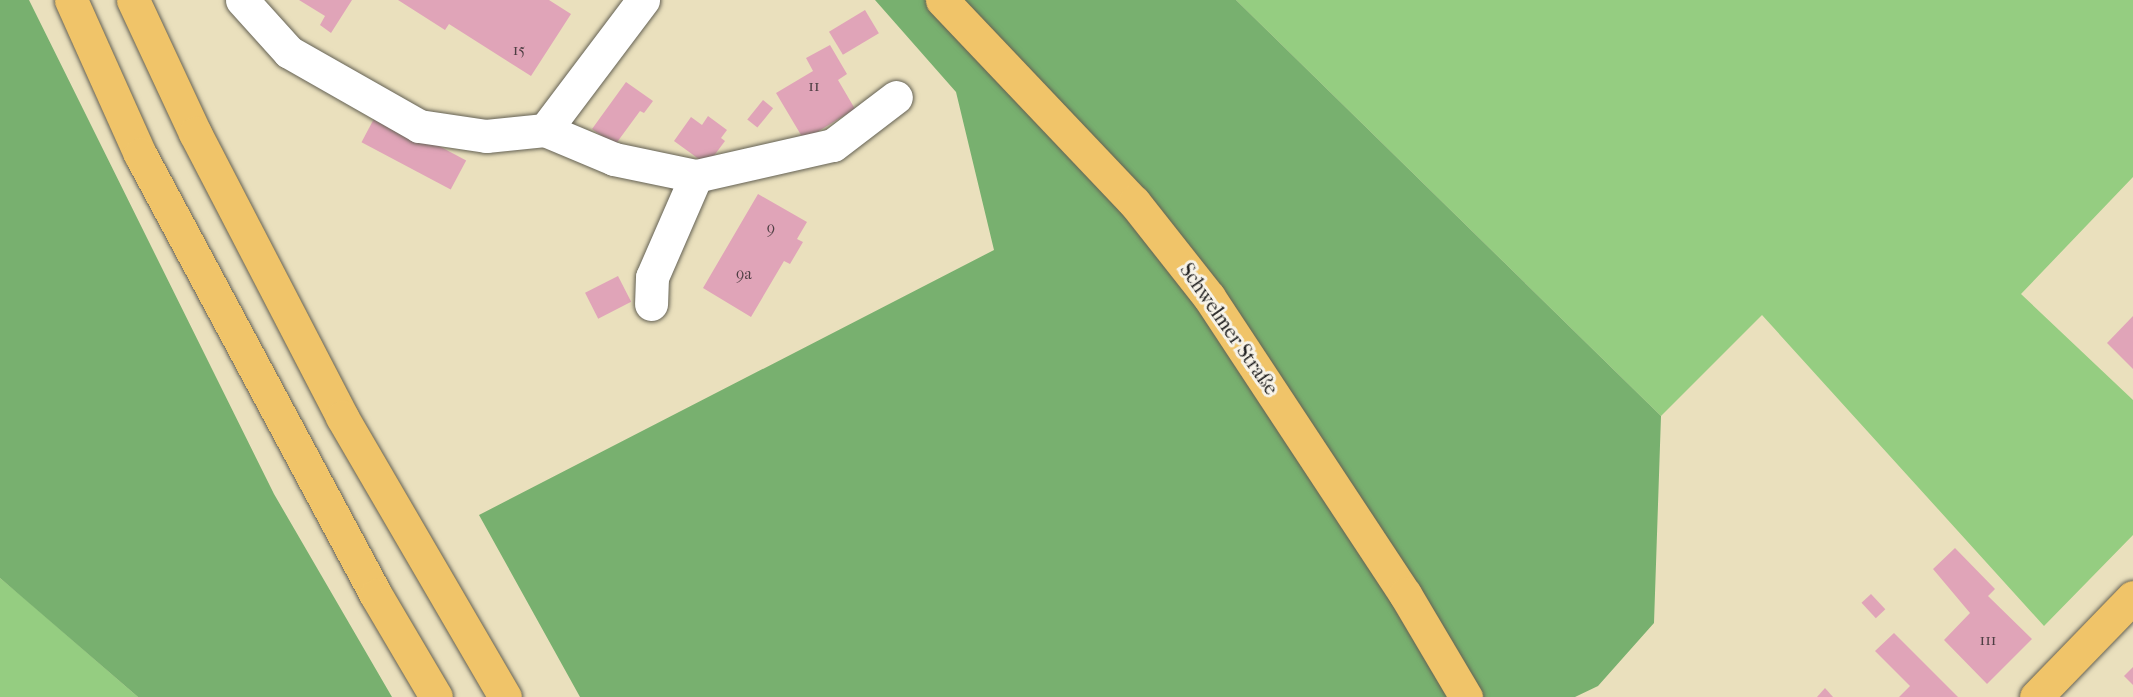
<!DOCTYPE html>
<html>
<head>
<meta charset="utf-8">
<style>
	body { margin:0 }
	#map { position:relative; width:2133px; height:697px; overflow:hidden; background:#eae0bd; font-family:"IM FELL French Canon",serif }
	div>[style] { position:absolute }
	.green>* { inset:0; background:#95cd81 }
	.forest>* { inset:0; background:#78b06f }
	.building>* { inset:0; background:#e0a4b8; transform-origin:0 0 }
	.roads { filter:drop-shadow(0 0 2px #646154) drop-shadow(0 0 2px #646154) }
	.minor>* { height:33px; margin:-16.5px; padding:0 16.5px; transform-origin:16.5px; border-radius:16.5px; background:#fff }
	.major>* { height:33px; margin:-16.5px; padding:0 16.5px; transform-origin:16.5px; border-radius:16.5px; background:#f0c469 }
	.highway>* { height:33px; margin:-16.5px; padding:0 16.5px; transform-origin:16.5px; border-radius:16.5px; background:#f0c469 }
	span { translate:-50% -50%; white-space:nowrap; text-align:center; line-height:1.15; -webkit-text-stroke:6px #f7f3e8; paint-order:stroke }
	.number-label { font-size:16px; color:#4d3e43 }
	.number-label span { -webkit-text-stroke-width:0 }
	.street-label { font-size:20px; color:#1c1c1c }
</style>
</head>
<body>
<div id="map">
	<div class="green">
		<div style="clip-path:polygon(1236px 0,2133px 0,2133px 177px,2021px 294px,2133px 400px,2133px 535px,2044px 626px,1762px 315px,1661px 416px)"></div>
		<div style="clip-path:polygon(0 578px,25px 599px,138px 697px,0 697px)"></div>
	</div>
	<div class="forest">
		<div style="clip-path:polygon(0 0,29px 0,274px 494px,392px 697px,138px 697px,0 578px)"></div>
		<div style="clip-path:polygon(875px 0,1236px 0,1661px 416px,1654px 623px,1598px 686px,1575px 697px,580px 697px,479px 515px,994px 250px,956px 92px)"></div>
	</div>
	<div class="building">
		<div style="clip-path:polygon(299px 0,352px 0,331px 33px,320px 25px,325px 16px)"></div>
		<div style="clip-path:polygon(398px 0,549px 0,571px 14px,531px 76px,449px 24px,445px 30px)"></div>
		<div style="left:865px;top:10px;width:27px;height:42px;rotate:59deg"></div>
		<div style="clip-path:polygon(830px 45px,847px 74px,838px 80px,855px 109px,804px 140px,776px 93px,813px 71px,806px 58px)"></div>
		<div style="clip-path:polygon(626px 82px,653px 101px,644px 113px,640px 111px,615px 145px,592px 129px)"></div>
		<div style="left:763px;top:100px;width:13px;height:25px;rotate:39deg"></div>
		<div style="left:377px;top:113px;width:101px;height:33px;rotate:28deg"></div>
		<div style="clip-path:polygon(708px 116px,727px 130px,721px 138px,725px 141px,707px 165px,674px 141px,691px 117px,702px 125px)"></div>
		<div style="clip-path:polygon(758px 194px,807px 222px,797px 239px,803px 242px,790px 264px,784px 261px,751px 317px,703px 288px)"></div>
		<div style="left:618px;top:276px;width:29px;height:37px;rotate:63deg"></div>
		<div style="clip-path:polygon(2133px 316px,2133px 369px,2107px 343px)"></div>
		<div style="clip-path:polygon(1955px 548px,1995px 589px,1988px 596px,2032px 639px,1987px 684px,1944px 640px,1970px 613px,1933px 569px)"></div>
		<div style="left:1871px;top:594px;width:21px;height:13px;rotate:47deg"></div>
		<div style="clip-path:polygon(1894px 633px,1958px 697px,1899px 697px,1910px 686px,1875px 651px)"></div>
		<div style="clip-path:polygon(2133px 667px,2133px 685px,2124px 676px)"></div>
		<div style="clip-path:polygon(1825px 688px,1833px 697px,1817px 697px)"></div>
	</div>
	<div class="roads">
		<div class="minor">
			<div style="left:242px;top:0;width:70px;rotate:47.9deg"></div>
			<div style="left:289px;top:52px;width:150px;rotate:29.6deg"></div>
			<div style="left:419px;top:126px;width:68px;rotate:8.5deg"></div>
			<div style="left:486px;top:136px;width:59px;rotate:-5.8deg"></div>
			<div style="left:545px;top:130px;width:163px;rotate:-53deg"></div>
			<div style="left:545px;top:130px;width:75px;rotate:22.8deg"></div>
			<div style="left:614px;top:159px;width:84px;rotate:11.7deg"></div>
			<div style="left:696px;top:176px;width:110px;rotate:113.5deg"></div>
			<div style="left:652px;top:277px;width:27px;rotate:92deg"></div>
			<div style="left:696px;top:176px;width:140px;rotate:-12.8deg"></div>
			<div style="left:833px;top:145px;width:79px;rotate:-37.3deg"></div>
		</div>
		<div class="major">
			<div style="left:942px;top:0;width:279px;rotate:46.5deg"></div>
			<div style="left:1134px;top:202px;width:121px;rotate:51.7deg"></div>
			<div style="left:1209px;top:297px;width:356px;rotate:56.6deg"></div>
			<div style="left:1405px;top:594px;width:120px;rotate:59.4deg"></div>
			<div style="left:2036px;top:697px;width:139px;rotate:-45.9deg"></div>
		</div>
		<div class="highway">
			<div style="left:71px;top:0;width:169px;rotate:65.9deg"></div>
			<div style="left:140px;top:154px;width:500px;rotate:61.85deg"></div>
			<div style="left:376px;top:595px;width:118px;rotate:59.5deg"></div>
			<div style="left:133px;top:0;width:147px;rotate:65deg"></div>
			<div style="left:195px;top:133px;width:320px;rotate:62.6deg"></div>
			<div style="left:342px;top:417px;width:324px;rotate:59.8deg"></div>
		</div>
	</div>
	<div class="number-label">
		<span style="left:519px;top:50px">15</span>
		<span style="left:814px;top:86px">11</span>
		<span style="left:771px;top:228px">9</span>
		<span style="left:744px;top:274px">9a</span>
		<span style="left:1988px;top:640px">111</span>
	</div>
	<div class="street-label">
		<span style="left:1229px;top:329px;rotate:55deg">Schwelmer Straße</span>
	</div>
</div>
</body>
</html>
